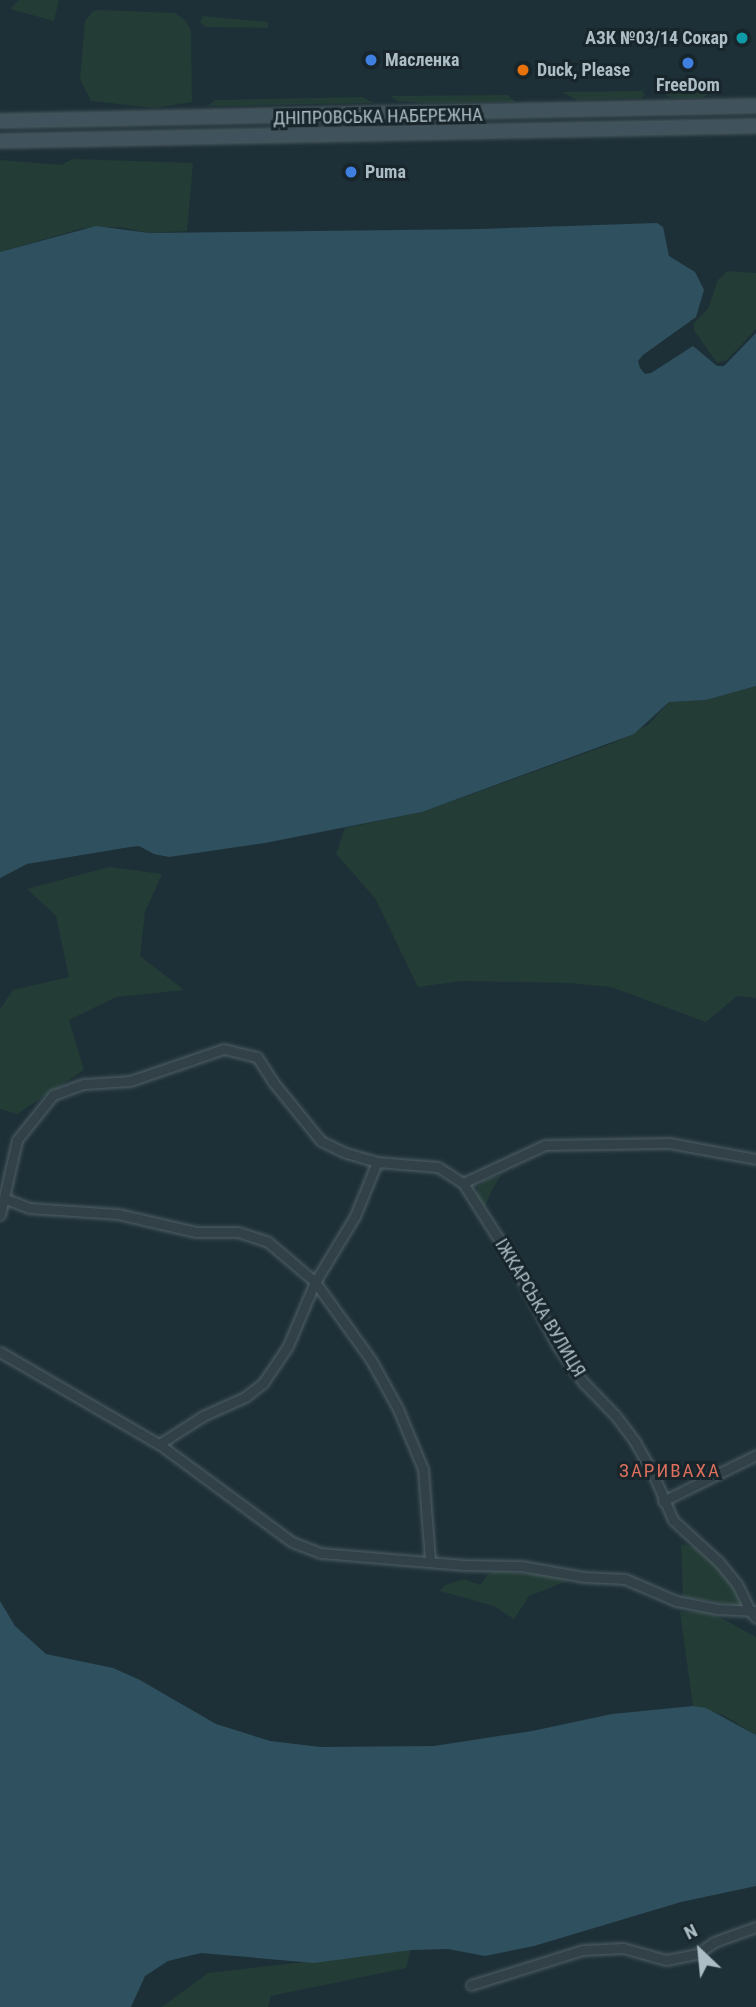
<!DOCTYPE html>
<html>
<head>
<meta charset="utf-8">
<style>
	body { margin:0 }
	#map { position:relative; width:756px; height:2007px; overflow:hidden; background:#1e3037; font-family:"Roboto Condensed",sans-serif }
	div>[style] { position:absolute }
	.green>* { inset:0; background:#233c36 }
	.water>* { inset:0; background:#2f505e }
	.roads { filter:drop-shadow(0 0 2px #505f66) drop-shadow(0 0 2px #505f66) }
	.minor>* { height:9px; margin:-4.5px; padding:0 4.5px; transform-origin:4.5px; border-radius:4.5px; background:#324148 }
	.secondary>* { height:12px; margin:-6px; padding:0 6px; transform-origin:6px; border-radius:6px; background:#40525b }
	.dots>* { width:19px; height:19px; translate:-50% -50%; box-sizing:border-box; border:4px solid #18262c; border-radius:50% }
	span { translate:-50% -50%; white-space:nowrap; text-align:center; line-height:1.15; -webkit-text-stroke:6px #18262c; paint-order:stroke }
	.poi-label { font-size:18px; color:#acbdc5; font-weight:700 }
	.right { translate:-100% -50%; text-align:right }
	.left { translate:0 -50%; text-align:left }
	.street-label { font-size:18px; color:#acbdc5 }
	.neighbourhood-label { font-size:19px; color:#da6f5d; letter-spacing:2px }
	.north { position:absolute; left:665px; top:1916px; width:70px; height:70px; -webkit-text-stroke:5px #18262c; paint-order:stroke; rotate:334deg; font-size:19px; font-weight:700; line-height:28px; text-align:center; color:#acbdc5 }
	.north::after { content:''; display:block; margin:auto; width:24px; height:32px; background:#acbdc5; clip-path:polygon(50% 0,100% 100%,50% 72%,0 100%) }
</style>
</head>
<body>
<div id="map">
	<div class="green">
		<div style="clip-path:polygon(19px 0,59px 0,54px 21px,10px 9px)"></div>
		<div style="clip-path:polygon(99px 10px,175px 13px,185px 20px,191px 31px,192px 102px,156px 108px,91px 101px,80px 79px,85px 21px,93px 11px)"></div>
		<div style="clip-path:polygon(203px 16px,268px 22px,268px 28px,205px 27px,200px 22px)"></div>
		<div style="clip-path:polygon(665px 90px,713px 91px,702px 98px,671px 98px,665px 94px)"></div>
		<div style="clip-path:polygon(642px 91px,645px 95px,641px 98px,577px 100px,562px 92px)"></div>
		<div style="clip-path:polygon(508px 95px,515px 102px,424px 103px,397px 101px,390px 96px)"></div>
		<div style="clip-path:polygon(362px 97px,374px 103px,208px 106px,215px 100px)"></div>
		<div style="clip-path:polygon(73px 159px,193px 163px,187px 231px,149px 233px,120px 227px,83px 228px,0 252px,0 160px,61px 165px)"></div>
		<div style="clip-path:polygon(727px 271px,756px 273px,756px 329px,727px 360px,717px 363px,694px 330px,694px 323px,708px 309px,718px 280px)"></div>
		<div style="clip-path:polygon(756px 686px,756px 998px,737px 996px,706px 1022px,611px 987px,569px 983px,461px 981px,418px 987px,375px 898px,336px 854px,345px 828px,422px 812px,613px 743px,648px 725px,669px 702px,706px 700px)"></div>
		<div style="clip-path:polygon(109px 867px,162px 874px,145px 912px,140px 956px,184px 990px,116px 997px,69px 1020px,84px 1070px,17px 1114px,0 1109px,0 1009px,13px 990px,69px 977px,56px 916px,27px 889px)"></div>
		<div style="clip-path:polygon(501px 1175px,492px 1190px,484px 1209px,477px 1196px,478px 1186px,485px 1180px)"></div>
		<div style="clip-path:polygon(681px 1544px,695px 1547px,717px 1565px,741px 1598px,740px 1606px,683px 1597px)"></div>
		<div style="clip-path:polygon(495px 1571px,546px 1575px,567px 1581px,529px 1596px,514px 1619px,494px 1606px,440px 1591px,445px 1585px,464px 1579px,480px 1585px,487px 1575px)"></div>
		<div style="clip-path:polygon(708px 1611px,756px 1637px,756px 1735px,723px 1715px,693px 1706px,680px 1612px)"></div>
		<div style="clip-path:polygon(411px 1950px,406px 1968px,271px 1996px,268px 2007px,162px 2007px,208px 1973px)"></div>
	</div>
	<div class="water">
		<div style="clip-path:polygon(657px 223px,663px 227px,669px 256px,695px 272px,704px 290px,696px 317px,643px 355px,638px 361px,640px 368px,645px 374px,651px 373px,693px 346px,717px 366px,724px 366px,756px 333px,756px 686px,706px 700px,669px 702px,634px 734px,422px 812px,265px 843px,169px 857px,154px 854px,139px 846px,130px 847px,27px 864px,0 878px,0 252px,96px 226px,149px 233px,482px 229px)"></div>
		<div style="clip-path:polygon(0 1601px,15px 1626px,46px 1654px,113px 1668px,140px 1680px,216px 1724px,270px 1741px,321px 1747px,434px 1746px,532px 1731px,612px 1714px,693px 1706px,706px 1708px,756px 1735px,756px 1886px,681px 1902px,534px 1946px,485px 1956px,448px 1949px,411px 1950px,314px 1963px,201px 1953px,168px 1961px,145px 1976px,131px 2007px,0 2007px)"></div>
	</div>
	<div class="roads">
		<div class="minor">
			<div style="left:377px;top:1162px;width:61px;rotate:4.7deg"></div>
			<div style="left:438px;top:1167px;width:30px;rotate:33deg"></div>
			<div style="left:463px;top:1183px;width:90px;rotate:-24.9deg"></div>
			<div style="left:545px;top:1145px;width:124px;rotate:-0.9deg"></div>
			<div style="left:669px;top:1143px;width:88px;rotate:10.4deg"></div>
			<div style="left:463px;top:1183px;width:91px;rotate:57.5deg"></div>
			<div style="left:512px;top:1260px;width:96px;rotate:62.1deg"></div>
			<div style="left:557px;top:1345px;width:45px;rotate:54.9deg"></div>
			<div style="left:583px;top:1382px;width:46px;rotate:45.9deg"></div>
			<div style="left:615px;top:1415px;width:34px;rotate:53deg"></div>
			<div style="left:635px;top:1442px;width:34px;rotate:60deg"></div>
			<div style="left:652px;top:1471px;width:53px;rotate:66.8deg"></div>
			<div style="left:673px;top:1520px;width:62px;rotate:42.4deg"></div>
			<div style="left:719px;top:1562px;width:28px;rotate:51deg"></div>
			<div style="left:737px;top:1584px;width:30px;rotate:64deg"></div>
			<div style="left:750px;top:1611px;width:4px"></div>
			<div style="left:6px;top:1199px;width:25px;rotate:21deg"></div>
			<div style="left:29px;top:1208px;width:89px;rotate:3.9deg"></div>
			<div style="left:118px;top:1214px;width:80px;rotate:13deg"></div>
			<div style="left:196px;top:1232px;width:42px"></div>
			<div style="left:238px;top:1232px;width:32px;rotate:18deg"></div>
			<div style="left:268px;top:1242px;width:62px;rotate:40.4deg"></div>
			<div style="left:315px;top:1282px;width:96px;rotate:54.3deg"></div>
			<div style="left:371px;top:1360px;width:56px;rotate:61.1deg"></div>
			<div style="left:398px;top:1409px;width:65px;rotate:67.4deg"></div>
			<div style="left:423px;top:1469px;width:92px;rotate:85.6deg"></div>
			<div style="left:0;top:1215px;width:77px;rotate:-77.2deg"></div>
			<div style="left:17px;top:1140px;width:58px;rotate:-51.3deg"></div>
			<div style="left:53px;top:1095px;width:33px;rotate:-20deg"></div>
			<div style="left:84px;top:1084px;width:46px;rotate:-3.7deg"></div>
			<div style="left:130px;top:1081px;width:99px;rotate:-18.8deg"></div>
			<div style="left:224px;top:1049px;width:34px;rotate:14deg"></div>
			<div style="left:257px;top:1057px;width:30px;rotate:57deg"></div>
			<div style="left:273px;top:1082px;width:76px;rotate:50.9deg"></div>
			<div style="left:321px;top:1141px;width:28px;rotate:26deg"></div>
			<div style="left:346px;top:1153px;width:32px;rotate:16deg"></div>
			<div style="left:377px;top:1162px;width:58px;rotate:112.2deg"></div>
			<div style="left:355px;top:1216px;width:77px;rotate:121.2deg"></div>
			<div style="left:315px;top:1282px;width:69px;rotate:112.9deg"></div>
			<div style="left:288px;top:1346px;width:45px;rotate:124deg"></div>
			<div style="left:263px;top:1383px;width:23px;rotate:142deg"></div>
			<div style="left:245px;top:1397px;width:46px;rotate:155.7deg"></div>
			<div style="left:203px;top:1416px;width:52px;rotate:147.5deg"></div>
			<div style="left:0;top:1352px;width:184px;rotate:30.1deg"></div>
			<div style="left:159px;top:1444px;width:165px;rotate:36.4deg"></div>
			<div style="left:292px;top:1542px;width:31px;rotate:21deg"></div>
			<div style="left:321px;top:1553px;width:143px;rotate:4.8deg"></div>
			<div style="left:463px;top:1565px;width:58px;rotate:1deg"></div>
			<div style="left:521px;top:1566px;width:65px;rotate:9.8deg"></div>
			<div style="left:585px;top:1577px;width:40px;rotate:2.9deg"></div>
			<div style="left:625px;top:1579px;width:56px;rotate:23.3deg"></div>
			<div style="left:676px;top:1601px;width:42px;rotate:11deg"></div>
			<div style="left:717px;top:1609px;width:33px;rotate:3deg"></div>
			<div style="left:750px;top:1611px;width:9px;rotate:49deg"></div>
			<div style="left:663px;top:1501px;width:104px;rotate:-26.3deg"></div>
			<div style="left:471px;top:1985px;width:117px;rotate:-17.4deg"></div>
			<div style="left:583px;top:1950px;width:40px;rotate:-2.9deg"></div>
			<div style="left:623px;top:1948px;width:45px;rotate:15.6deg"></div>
			<div style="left:666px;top:1960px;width:32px;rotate:-11deg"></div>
			<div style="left:697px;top:1954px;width:21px;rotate:-35deg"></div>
			<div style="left:714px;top:1942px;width:45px;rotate:-19.7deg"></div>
		</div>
		<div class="secondary">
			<div style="left:0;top:121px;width:756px;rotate:-1.14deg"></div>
			<div style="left:0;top:141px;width:756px;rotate:-1.14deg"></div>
		</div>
	</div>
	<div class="dots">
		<div style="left:742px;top:38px;background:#0f9aa8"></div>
		<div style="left:371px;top:60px;background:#3f7fe0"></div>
		<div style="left:688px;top:63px;background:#3f7fe0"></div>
		<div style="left:523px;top:70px;background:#e8710a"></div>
		<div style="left:351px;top:172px;background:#3f7fe0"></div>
	</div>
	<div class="poi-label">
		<span class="right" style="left:728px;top:38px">АЗК №03/14 Сокар</span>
		<span class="left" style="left:385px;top:60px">Масленка</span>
		<span class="left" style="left:537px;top:70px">Duck, Please</span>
		<span style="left:688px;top:85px">FreeDom</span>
		<span class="left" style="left:365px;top:172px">Puma</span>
	</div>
	<div class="street-label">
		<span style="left:378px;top:117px;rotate:-1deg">ДНІПРОВСЬКА НАБЕРЕЖНА</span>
		<span style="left:540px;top:1308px;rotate:59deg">ІЖКАРСЬКА ВУЛИЦЯ</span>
	</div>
	<div class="neighbourhood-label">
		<span style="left:670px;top:1471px">ЗАРИВАХА</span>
	</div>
	<div class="north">N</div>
</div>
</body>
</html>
